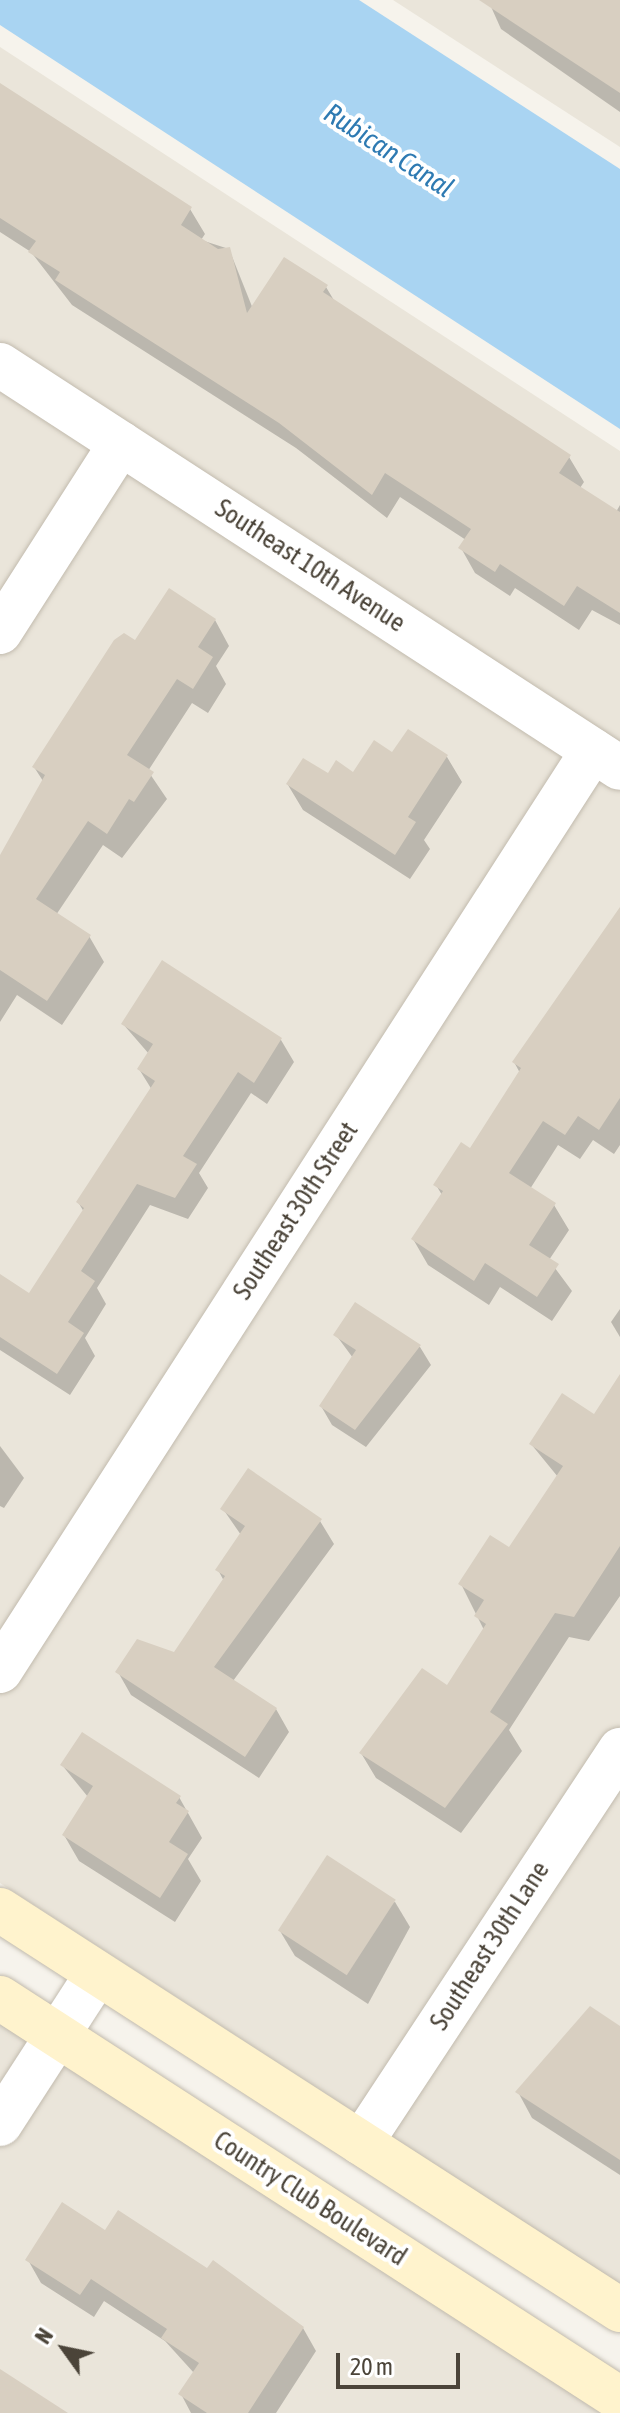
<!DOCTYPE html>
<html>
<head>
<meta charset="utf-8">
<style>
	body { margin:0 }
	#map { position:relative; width:620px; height:2413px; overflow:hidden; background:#f6f3ec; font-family:"Asap Condensed",sans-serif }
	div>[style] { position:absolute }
	.residential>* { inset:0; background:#eae5da }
	.water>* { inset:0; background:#a9d4f2 }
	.shadow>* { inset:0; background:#0003 }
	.building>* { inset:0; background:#d8cfc1; transform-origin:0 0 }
	.roads { filter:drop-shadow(0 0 2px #c2bbae) drop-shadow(0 0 2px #c2bbae) }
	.minor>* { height:44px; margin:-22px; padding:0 22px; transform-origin:22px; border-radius:22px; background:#fff }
	.secondary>* { height:44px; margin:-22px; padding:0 22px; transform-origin:22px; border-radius:22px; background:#fff3cd }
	span { translate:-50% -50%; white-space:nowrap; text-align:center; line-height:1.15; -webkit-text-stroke:8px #fff; paint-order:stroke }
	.street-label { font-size:26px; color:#4b4439 }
	.water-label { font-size:28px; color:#2e7ab2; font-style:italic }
	.north { position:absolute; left:24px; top:2309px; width:80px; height:80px; -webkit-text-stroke:6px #fff; paint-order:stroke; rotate:303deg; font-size:22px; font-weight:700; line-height:32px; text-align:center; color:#4b4439 }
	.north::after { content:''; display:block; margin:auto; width:28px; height:36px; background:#4b4439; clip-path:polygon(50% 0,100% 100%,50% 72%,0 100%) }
	.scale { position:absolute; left:336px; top:2353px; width:124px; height:36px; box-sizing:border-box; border:4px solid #4b4439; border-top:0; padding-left:10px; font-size:24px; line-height:28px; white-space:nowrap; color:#4b4439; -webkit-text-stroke:6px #fff; paint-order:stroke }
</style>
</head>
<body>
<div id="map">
	<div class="residential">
		<div style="clip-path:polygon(393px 0,620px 0,620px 147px)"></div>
		<div style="clip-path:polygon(0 47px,620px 451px,620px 2284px,0 1883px)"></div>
		<div style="clip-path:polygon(0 2024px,602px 2413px,0 2413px)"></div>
	</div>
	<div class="water">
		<div style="clip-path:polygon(0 0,359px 0,620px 169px,620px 429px,0 25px)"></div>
	</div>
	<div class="shadow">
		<div style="clip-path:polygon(488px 0,620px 0,620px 112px,501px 29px)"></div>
		<div style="clip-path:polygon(0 85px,190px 209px,205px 234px,201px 240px,229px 249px,253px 309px,326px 287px,335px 302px,569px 457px,584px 482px,580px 488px,616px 512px,620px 505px,620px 625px,592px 610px,579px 630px,515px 588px,510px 596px,475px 573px,461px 548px,466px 540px,400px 497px,387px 518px,296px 448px,72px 305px,31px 252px,0 232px)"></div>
		<div style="clip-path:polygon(215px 620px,229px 646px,216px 666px,226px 684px,208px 713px,192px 703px,148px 771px,167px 799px,122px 858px,103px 845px,56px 915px,89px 936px,104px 962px,62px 1025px,17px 995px,0 1022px,0 859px,43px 781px,34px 767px,135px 643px)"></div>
		<div style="clip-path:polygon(393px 755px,447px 757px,462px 782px,424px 840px,430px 849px,410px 879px,303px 810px,288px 785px,354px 774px)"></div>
		<div style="clip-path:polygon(620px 913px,620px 1145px,614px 1154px,593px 1140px,580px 1159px,558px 1145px,530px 1189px,554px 1205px,569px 1230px,549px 1260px,572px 1291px,552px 1321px,500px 1287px,489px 1305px,428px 1265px,413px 1239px,442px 1195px,436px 1185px,470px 1150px,520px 1073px,514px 1062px)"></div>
		<div style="clip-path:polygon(163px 963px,281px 1040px,294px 1062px,267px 1104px,251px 1093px,199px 1173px,208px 1188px,188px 1219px,150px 1205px,97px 1288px,106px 1304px,85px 1338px,95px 1356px,70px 1395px,0 1350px,0 1304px,30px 1296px,84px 1212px,78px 1202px,152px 1090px,139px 1069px,149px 1054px,123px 1024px)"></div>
		<div style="clip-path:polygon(620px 1309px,620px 1337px,611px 1322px)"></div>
		<div style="clip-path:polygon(336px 1335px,420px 1347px,431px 1365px,366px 1447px,332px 1425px,321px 1406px,353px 1358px)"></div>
		<div style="clip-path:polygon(620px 1378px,620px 1596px,589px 1641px,569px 1637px,509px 1730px,522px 1751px,461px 1833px,376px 1778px,361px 1753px,447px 1687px,484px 1630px,461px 1584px,510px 1550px,558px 1477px,531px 1444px,594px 1417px)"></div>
		<div style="clip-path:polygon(0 1446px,24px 1478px,4px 1508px,0 1506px)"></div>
		<div style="clip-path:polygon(223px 1509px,320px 1521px,334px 1544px,233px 1681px,276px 1709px,289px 1732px,259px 1778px,131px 1695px,118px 1672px,175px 1654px,224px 1581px,218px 1570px,241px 1535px)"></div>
		<div style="clip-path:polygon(62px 1765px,179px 1797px,202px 1838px,188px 1859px,201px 1881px,175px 1922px,79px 1861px,64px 1835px,88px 1797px)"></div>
		<div style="clip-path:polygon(395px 1902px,410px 1927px,368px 2004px,295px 1956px,280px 1931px)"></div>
		<div style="clip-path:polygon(620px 2028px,620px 2175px,532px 2118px,518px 2092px)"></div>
		<div style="clip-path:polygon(105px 2233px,208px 2271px,303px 2328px,316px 2351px,276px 2413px,191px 2413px,181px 2394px,194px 2373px,165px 2341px,104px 2301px,94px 2317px,41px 2283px,28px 2260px)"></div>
	</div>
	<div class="building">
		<div style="clip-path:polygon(479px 0,620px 0,620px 93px)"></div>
		<div style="clip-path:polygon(0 83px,192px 207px,181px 225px,218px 249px,230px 247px,247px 313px,284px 257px,328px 285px,323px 292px,571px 455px,559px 473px,620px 512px,620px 613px,577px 586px,564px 606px,500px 564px,495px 572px,458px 548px,471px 529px,385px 473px,372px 495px,279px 423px,55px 280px,60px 272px,28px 252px,36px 241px,0 218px)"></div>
		<div style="clip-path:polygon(169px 588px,216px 619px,198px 647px,213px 657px,193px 689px,177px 679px,127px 755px,154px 772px,134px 802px,129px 799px,107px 834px,88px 821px,36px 899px,91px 935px,47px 1001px,0 970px,0 855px,45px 775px,32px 767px,114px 640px,124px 633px,135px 640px)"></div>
		<div style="clip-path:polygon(408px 729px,448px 755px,408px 817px,416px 822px,395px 855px,286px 784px,303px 758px,328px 773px,336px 760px,353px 772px,374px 740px,392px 752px)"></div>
		<div style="clip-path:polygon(620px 907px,620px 1098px,599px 1130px,578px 1116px,565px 1135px,543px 1121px,509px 1173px,556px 1203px,529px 1245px,559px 1264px,537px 1297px,485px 1263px,474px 1281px,411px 1239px,443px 1191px,433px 1185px,461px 1142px,470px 1148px,521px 1068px,512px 1062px)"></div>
		<div style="clip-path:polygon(162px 960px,282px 1038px,254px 1083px,238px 1072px,183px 1156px,197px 1164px,175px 1198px,137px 1184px,81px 1271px,95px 1281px,68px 1322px,84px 1333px,57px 1374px,0 1337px,0 1274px,29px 1293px,84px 1208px,76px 1202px,155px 1081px,137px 1069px,153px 1044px,121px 1024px)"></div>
		<div style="clip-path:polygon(355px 1302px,421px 1345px,355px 1430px,319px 1406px,356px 1350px,333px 1335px)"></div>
		<div style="clip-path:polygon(620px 1374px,620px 1546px,574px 1617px,555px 1613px,490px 1712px,508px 1724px,445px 1808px,359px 1753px,422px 1668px,447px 1685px,486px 1624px,474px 1616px,484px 1600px,458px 1584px,490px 1535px,509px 1547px,563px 1466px,529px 1444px,562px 1393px,594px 1414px)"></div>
		<div style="clip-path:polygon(248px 1468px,322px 1519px,214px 1667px,277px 1708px,245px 1757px,115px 1672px,137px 1639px,174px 1652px,225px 1576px,215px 1570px,245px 1526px,220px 1509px)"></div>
		<div style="clip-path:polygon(82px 1732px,181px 1796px,176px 1803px,189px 1811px,169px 1842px,188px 1854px,160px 1898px,62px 1835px,93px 1786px,60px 1765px)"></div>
		<div style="left:327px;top:1855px;width:82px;height:90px;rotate:33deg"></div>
		<div style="clip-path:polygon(590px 2006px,620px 2026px,620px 2160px,515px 2092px)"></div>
		<div style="clip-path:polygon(62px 2202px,105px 2230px,118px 2210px,207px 2268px,213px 2260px,304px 2327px,248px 2413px,207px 2413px,178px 2394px,199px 2363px,161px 2338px,167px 2329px,91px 2279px,80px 2295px,25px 2260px)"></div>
		<div style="clip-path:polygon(0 2369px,68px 2413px,0 2413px)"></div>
	</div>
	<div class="roads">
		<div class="minor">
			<div style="left:0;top:365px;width:739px;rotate:33.02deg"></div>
			<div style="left:0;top:632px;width:224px;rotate:-57.4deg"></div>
			<div style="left:0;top:1671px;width:1095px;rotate:-57.22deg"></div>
			<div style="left:0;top:2124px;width:179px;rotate:-57.1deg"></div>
			<div style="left:361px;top:2143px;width:471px;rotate:-56.6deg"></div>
		</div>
		<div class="secondary">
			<div style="left:0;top:1910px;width:738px;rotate:32.83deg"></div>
			<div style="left:0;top:1998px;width:738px;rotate:32.89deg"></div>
		</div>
	</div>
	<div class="street-label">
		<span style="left:310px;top:566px;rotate:33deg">Southeast 10th Avenue</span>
		<span style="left:296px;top:1211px;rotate:-57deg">Southeast 30th Street</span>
		<span style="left:490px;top:1946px;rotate:-57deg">Southeast 30th Lane</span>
		<span style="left:310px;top:2199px;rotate:33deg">Country Club Boulevard</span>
	</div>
	<div class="water-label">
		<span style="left:389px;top:150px;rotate:33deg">Rubican Canal</span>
	</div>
	<div class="north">N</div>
	<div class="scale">20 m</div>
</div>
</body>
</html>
